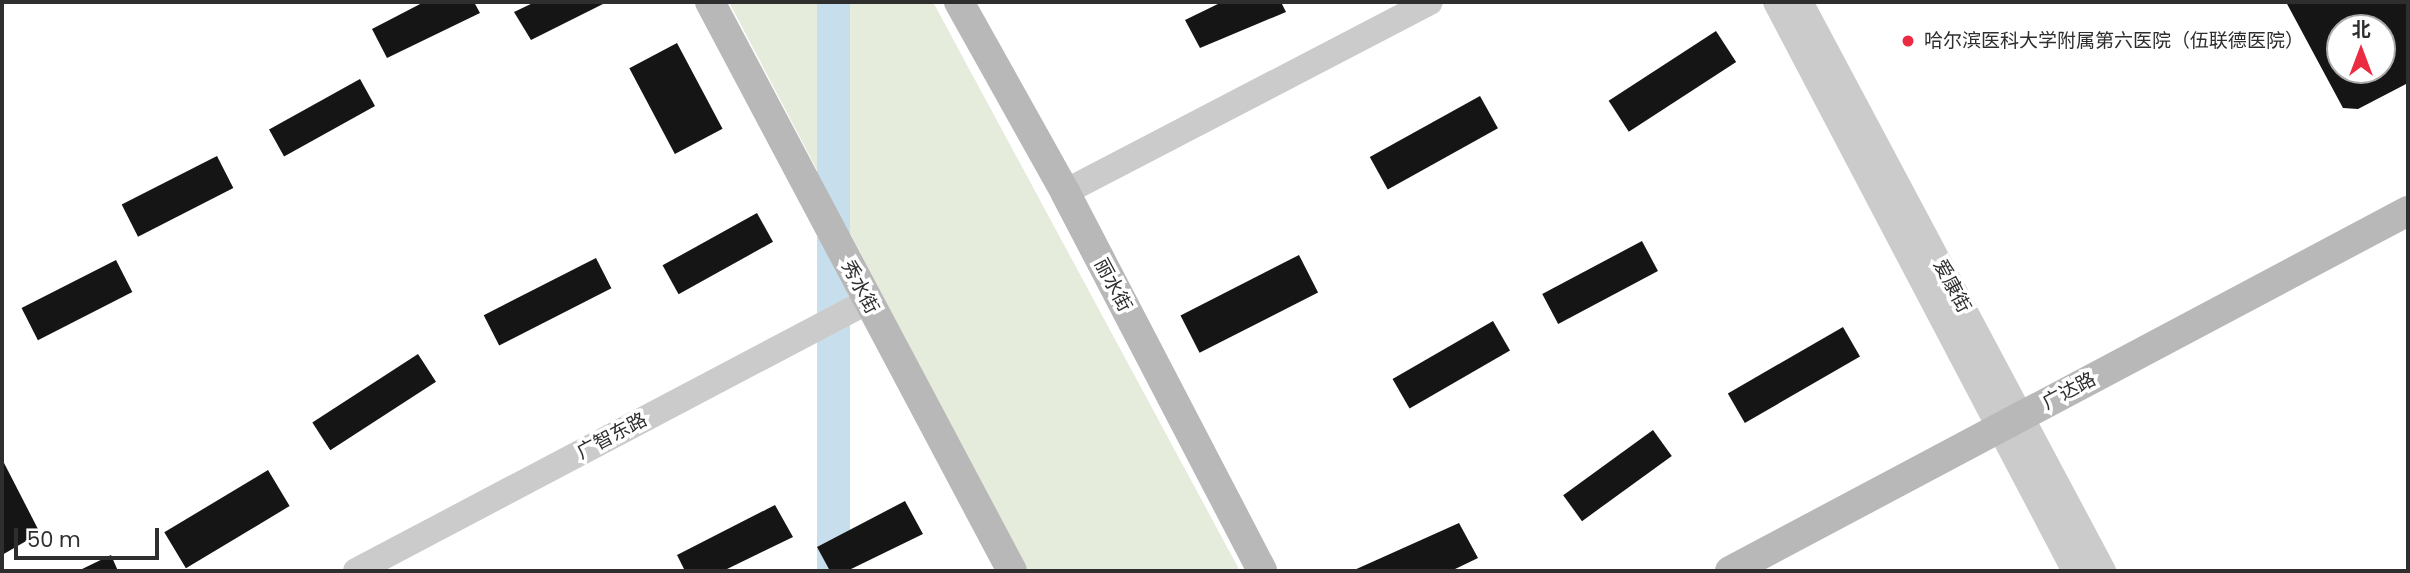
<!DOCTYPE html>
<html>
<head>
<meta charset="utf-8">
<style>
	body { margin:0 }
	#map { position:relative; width:2410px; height:573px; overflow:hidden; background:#fff; font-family:Poppins,"Noto Sans SC",sans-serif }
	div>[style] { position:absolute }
	.green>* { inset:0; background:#e5ecdb }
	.water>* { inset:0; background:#c7dfec; transform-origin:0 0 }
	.building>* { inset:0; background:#151515; transform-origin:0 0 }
	.tertiary>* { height:26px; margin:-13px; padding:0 13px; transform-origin:13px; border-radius:13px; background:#cbcbcb }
	.secondary>* { height:30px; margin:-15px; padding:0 15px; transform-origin:15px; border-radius:15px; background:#b8b8b8 }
	.dots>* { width:19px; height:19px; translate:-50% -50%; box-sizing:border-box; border:4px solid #fff; border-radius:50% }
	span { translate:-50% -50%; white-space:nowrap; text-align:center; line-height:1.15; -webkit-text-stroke:7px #fff; paint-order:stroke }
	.poi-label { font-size:19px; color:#2e2e2e }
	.left { translate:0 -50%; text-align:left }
	.street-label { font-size:19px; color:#2e2e2e }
	.frame { position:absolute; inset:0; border:4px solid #2e2e2e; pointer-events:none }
	.north { position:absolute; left:2326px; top:14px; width:70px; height:70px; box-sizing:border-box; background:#fff; border:2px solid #ababab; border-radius:50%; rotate:0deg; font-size:19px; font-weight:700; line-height:28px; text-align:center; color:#2e2e2e }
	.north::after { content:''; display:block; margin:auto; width:24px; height:32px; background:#ea2b41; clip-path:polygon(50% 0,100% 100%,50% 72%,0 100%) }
	.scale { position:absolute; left:14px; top:528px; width:145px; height:32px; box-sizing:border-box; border:4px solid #2e2e2e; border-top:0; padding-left:9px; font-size:21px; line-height:24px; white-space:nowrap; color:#2e2e2e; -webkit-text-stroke:5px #fff; paint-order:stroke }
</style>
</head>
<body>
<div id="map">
	<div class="green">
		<div style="clip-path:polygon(729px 2px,933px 2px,1240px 571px,1027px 571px)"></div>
	</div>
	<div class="water">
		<div style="left:817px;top:2px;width:33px;height:644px"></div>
	</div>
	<div class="building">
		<div style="clip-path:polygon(424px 2px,474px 2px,480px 13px,387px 58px,372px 29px)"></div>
		<div style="clip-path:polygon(535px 2px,607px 2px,531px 40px,514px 12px)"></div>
		<div style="clip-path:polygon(1222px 2px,1281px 2px,1286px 12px,1200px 48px,1185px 20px)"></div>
		<div style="clip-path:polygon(evenodd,2286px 2px,2408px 2px,2408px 83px,2358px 109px,2343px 108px,2286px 2px,2340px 28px,2382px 28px,2382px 70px,2340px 70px,2340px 28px)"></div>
		<div style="left:1716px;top:31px;width:37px;height:128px;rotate:57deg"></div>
		<div style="left:677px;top:43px;width:97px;height:54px;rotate:62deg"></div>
		<div style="left:360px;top:79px;width:31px;height:104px;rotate:61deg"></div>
		<div style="left:1480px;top:96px;width:37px;height:126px;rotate:61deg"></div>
		<div style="left:217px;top:156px;width:36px;height:107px;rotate:63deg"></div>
		<div style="left:757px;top:213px;width:33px;height:108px;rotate:61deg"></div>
		<div style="left:1642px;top:241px;width:34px;height:113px;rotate:62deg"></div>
		<div style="left:1299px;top:255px;width:42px;height:133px;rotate:63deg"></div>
		<div style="left:596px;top:258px;width:34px;height:126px;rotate:63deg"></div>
		<div style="left:116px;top:260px;width:36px;height:106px;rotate:63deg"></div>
		<div style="left:1493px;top:321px;width:34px;height:116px;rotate:60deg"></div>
		<div style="left:1843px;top:327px;width:34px;height:133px;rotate:60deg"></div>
		<div style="left:418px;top:354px;width:33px;height:126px;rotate:57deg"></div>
		<div style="left:1653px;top:430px;width:32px;height:111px;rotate:54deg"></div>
		<div style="clip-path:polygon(2px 459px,40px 533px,2px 555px)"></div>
		<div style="left:268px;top:470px;width:42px;height:121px;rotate:59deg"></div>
		<div style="clip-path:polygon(905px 501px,923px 534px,847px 571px,830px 571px,817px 547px)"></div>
		<div style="clip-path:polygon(775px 505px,793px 537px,723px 571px,685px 571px,677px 555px)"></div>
		<div style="clip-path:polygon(1459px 523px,1478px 558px,1451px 571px,1352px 571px)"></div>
		<div style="clip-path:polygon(111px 555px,118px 571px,78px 571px)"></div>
	</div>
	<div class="tertiary">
		<div style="left:1776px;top:2px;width:643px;rotate:62.28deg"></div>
		<div style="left:1800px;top:2px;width:645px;rotate:61.96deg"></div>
		<div style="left:1065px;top:192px;width:411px;rotate:-27.5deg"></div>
		<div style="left:356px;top:571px;width:579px;rotate:-27.8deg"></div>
	</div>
	<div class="secondary">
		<div style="left:710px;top:2px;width:644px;rotate:62.04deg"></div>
		<div style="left:959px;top:2px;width:218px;rotate:60.8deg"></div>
		<div style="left:1065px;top:192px;width:427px;rotate:62.5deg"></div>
		<div style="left:1730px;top:571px;width:768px;rotate:-27.97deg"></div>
	</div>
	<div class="dots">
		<div style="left:1908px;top:41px;background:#ea2b41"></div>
	</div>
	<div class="poi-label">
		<span class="left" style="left:1924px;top:41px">哈尔滨医科大学附属第六医院（伍联德医院）</span>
	</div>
	<div class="street-label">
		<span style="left:1113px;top:285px;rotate:62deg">丽水街</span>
		<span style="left:1952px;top:286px;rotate:62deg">爱康街</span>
		<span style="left:860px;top:287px;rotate:62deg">秀水街</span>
		<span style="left:2069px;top:391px;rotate:-28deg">广达路</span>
		<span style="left:612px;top:436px;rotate:-28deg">广智东路</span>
	</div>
	<div class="frame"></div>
	<div class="north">北</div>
	<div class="scale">50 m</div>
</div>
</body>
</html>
